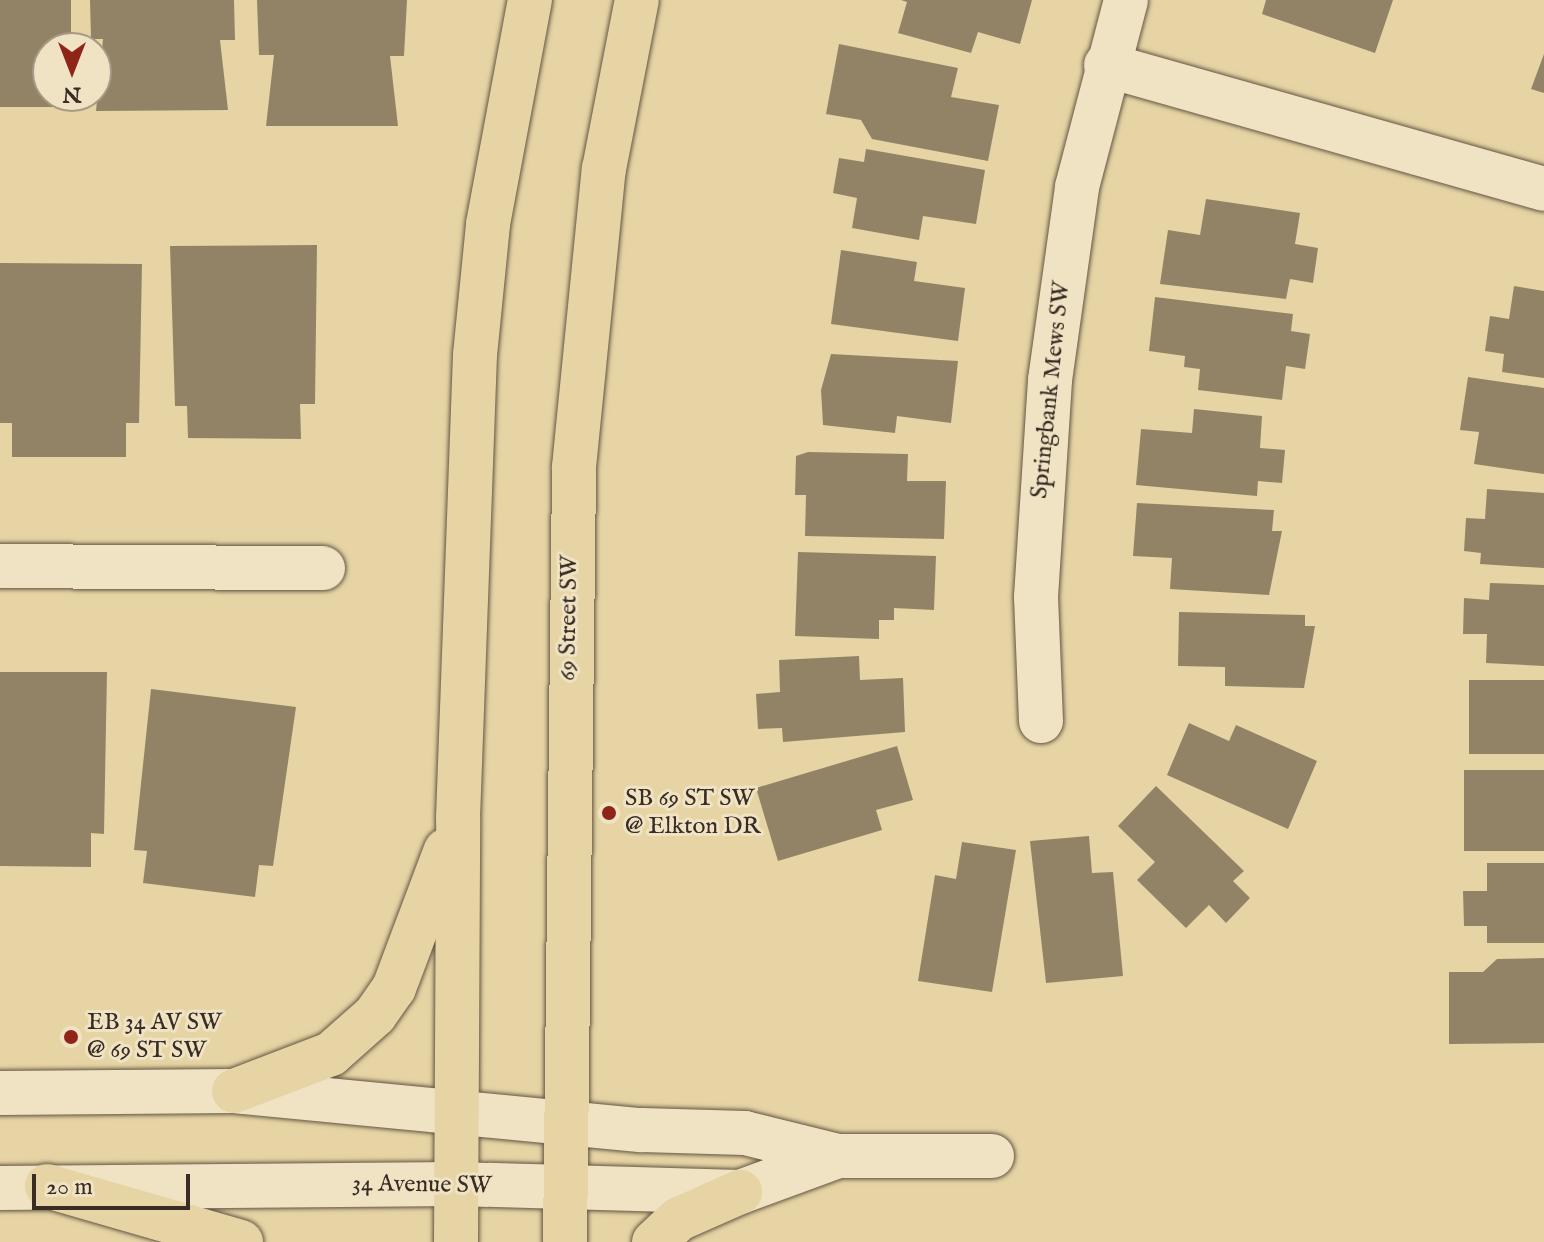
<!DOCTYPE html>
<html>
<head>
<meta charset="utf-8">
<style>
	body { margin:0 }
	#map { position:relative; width:1544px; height:1242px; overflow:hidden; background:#e6d4a4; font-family:"IM FELL English",serif }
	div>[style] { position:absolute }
	.building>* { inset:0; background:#928367; transform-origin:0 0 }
	.roads { filter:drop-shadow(0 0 2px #645644) drop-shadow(0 0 2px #645644) }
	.minor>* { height:44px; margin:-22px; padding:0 22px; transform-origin:22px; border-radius:22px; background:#efe3c4 }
	.major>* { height:44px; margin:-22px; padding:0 22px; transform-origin:22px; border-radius:22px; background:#e6d4a4 }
	.dots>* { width:22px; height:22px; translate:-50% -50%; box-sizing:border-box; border:4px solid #efe3c4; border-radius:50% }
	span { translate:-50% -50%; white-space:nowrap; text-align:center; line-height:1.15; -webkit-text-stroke:6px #efe3c4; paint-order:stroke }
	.street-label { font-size:24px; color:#382c24 }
	.poi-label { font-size:24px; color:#382c24 }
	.left { translate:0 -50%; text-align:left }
	.north { position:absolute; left:32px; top:32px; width:80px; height:80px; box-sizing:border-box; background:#efe3c4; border:2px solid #a69a84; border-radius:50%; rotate:180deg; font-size:22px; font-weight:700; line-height:32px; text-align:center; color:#382c24 }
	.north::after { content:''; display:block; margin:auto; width:28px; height:36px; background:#8f2418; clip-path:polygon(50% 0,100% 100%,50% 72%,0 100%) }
	.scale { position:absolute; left:32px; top:1174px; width:158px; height:36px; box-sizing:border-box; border:4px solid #382c24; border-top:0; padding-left:10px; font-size:24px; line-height:28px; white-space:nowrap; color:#382c24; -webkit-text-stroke:6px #efe3c4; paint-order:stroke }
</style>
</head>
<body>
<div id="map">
	<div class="building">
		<div style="clip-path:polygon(0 0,71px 0,71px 38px,57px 38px,57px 48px,48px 48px,48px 96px,63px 96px,63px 107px,0 107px)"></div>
		<div style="clip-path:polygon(90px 0,234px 0,235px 40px,220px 40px,228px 110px,96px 111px,103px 39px,91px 39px)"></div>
		<div style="clip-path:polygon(257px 0,407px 0,404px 56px,390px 56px,398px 126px,266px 126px,274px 55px,259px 55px)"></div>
		<div style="clip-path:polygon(901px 0,1032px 0,1020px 44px,978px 32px,971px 53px,898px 33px,907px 2px)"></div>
		<div style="clip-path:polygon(1266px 0,1393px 0,1375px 53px,1262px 14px)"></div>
		<div style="clip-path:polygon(839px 44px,958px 68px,951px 97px,999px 105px,988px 161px,872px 139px,861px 120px,826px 114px)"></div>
		<div style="clip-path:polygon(1544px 54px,1544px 93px,1531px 89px)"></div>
		<div style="clip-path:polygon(866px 149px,985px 170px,976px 224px,923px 216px,919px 240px,852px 228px,857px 198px,833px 193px,839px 158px,864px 162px)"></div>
		<div style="clip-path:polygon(1206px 199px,1300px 213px,1295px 244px,1318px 248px,1313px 283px,1290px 279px,1286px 299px,1160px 284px,1168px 230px,1200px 235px)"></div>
		<div style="clip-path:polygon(317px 245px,315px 404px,300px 404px,301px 439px,188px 438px,187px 406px,175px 406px,170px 246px)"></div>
		<div style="clip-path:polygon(841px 250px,917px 262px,914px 281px,965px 288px,958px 341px,831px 324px)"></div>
		<div style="clip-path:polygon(0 263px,142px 264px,139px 423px,126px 423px,126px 457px,12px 457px,12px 423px,0 423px)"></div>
		<div style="clip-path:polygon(1514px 286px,1544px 291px,1544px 378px,1502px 372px,1504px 354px,1485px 351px,1490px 316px,1509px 319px)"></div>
		<div style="clip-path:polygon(1155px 297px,1293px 314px,1291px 331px,1310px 334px,1305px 369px,1286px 366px,1282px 400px,1198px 390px,1200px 369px,1184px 367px,1185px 356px,1149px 351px)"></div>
		<div style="clip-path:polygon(831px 354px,958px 361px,951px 423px,897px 416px,895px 433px,823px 425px,821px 390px)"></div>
		<div style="clip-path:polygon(1468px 377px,1544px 388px,1544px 474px,1474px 464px,1479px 432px,1460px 430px)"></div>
		<div style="clip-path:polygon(1194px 409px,1262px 416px,1260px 448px,1285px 450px,1282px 483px,1258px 481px,1257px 496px,1136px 485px,1141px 429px,1192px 433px)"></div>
		<div style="clip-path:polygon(808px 452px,908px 454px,907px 481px,946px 481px,944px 539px,805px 536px,806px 495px,795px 495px,796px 456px)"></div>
		<div style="clip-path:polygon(1487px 489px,1544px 493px,1544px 568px,1480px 564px,1481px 553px,1464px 551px,1466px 518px,1485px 519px)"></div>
		<div style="clip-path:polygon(1137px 503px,1274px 510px,1272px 531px,1282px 531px,1269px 595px,1170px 589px,1172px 558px,1133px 556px)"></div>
		<div style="clip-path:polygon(798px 552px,936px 556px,934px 610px,894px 608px,894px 620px,879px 620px,879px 639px,795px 636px)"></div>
		<div style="clip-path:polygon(1490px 583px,1544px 585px,1544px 666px,1486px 663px,1487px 634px,1463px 634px,1464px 598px,1489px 600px)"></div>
		<div style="clip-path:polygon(1179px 612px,1305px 615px,1305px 626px,1315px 626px,1304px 688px,1225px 686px,1225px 667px,1178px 666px)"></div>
		<div style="clip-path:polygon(859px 656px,860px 680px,903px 678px,905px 732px,783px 742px,782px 728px,758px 729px,756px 694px,780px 692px,779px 660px)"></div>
		<div style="clip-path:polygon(0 672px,107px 672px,104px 834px,91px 833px,91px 867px,0 866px)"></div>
		<div style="left:1469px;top:680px;width:75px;height:74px"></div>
		<div style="clip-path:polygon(151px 689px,296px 707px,273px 866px,259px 865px,255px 897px,143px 883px,147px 851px,134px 850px)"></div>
		<div style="clip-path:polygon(1189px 723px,1229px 741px,1236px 725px,1317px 761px,1288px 829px,1167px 775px)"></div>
		<div style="clip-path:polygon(897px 746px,913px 800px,876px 810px,882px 830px,778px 861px,756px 788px)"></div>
		<div style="left:1464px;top:770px;width:80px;height:81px"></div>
		<div style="clip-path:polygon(1156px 786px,1244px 871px,1233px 881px,1250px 898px,1226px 923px,1209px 905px,1186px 928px,1137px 880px,1155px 862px,1118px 826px)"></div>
		<div style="clip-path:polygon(1089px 836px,1092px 873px,1113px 872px,1123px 976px,1046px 983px,1030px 841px)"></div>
		<div style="clip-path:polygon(962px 842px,1016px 850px,992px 992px,918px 981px,935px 875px,956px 879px)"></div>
		<div style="clip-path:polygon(1487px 863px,1544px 863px,1544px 943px,1487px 943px,1487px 926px,1464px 926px,1463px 891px,1487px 891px)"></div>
		<div style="clip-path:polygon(1544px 958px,1544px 1043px,1449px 1044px,1449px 972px,1483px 972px,1497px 959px)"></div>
	</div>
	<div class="roads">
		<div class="minor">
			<div style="left:1106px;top:65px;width:455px;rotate:15.8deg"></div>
			<div style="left:0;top:566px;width:323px;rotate:0.4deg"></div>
			<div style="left:1041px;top:721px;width:124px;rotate:-92.3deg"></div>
			<div style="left:1036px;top:597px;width:217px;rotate:-86.3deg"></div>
			<div style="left:1050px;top:380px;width:195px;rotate:-82deg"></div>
			<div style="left:1077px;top:187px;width:193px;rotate:-75.3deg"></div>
			<div style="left:0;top:1093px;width:234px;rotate:-0.5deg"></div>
			<div style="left:234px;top:1091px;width:410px;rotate:5.5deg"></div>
			<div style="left:642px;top:1130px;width:103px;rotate:1.7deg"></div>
			<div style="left:745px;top:1133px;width:96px;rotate:13.9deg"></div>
			<div style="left:838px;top:1156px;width:154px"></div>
			<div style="left:0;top:1188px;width:456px;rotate:-0.5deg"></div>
			<div style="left:456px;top:1184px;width:284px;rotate:1.6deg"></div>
			<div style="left:740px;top:1192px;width:104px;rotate:-20.2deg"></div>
		</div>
		<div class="major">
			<div style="left:234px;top:1091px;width:104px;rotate:-20.9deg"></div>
			<div style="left:331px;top:1054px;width:59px;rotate:-41.6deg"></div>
			<div style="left:375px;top:1015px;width:33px;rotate:-55deg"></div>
			<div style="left:394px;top:988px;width:147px;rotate:-69.4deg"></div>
			<div style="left:47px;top:1186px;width:202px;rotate:16.1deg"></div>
			<div style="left:456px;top:1242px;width:424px;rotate:-89.7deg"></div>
			<div style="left:458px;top:818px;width:463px;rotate:-87.9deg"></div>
			<div style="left:475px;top:355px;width:132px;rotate:-84.3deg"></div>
			<div style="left:488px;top:224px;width:228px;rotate:-79.4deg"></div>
			<div style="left:565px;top:1242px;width:775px;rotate:-89.33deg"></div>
			<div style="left:574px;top:467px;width:300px;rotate:-84.3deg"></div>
			<div style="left:604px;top:169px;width:172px;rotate:-79deg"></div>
			<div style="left:654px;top:1242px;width:34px;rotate:-43deg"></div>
			<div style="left:679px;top:1219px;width:67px;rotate:-23.9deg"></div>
		</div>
	</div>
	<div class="dots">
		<div style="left:609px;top:813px;background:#8f2418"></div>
		<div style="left:71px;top:1037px;background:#8f2418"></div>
	</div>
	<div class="street-label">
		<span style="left:1051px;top:390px;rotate:-84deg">Springbank Mews SW</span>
		<span style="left:569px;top:618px;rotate:-89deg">69 Street SW</span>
		<span style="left:422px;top:1185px;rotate:1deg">34 Avenue SW</span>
	</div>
	<div class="poi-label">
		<span class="left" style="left:625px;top:813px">SB 69 ST SW<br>@ Elkton DR</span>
		<span class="left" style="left:87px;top:1037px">EB 34 AV SW<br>@ 69 ST SW</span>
	</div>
	<div class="north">N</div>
	<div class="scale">20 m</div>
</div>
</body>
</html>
